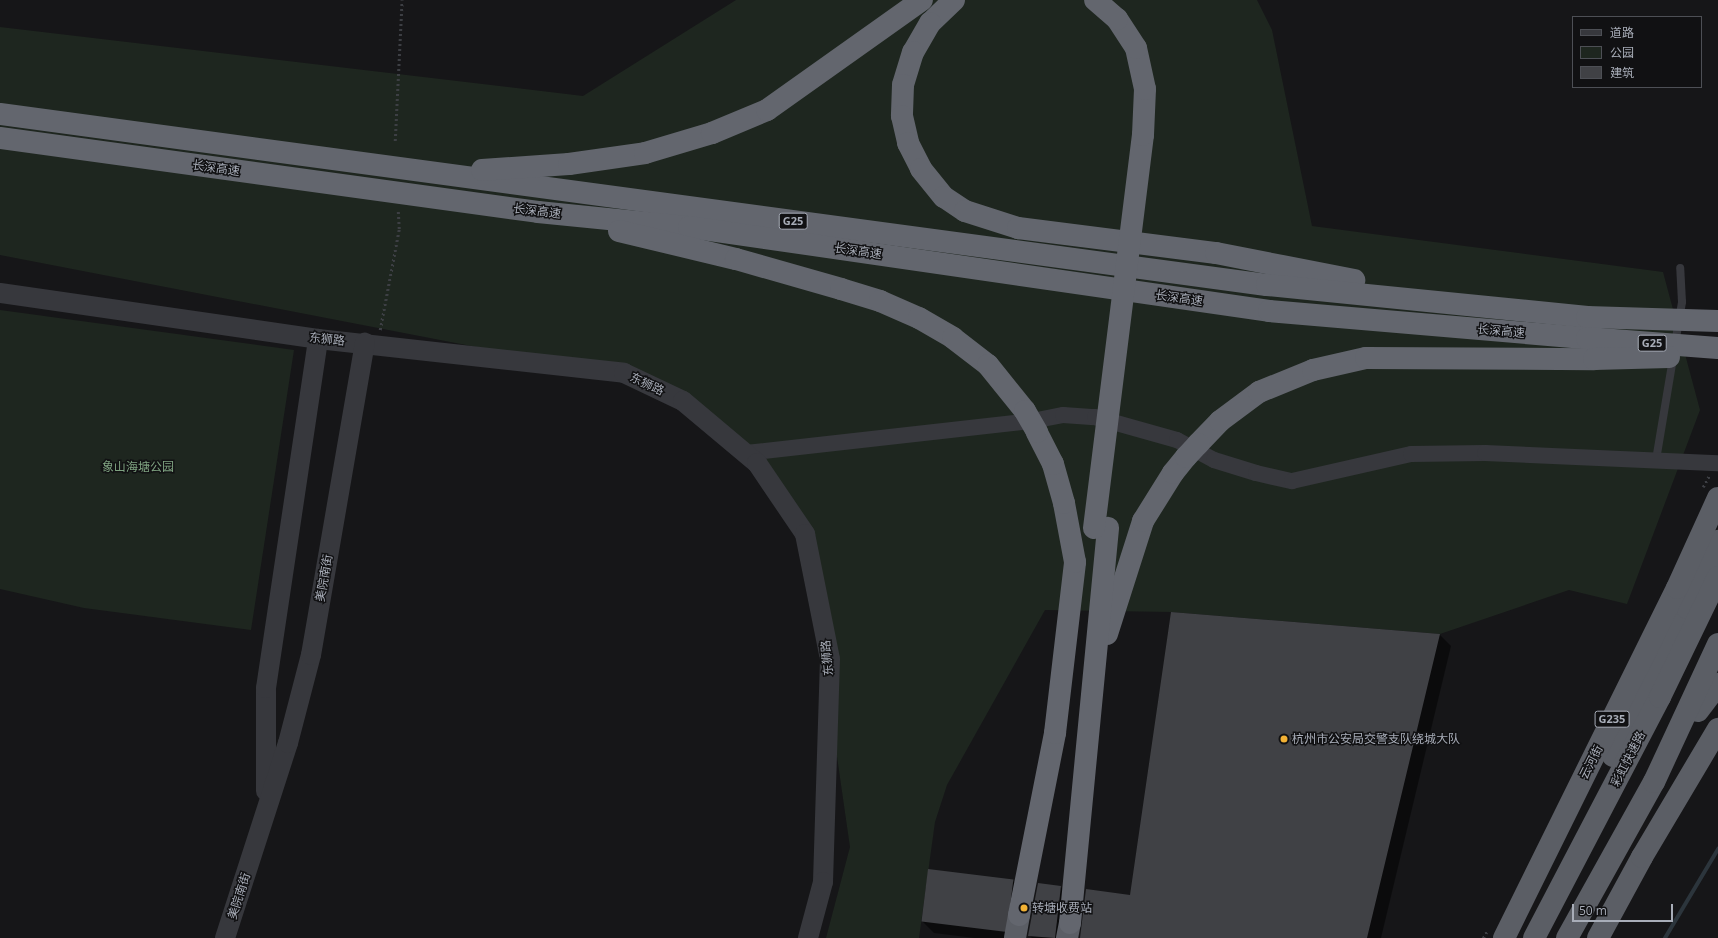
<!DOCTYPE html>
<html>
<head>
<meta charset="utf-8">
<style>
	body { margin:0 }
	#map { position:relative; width:1718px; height:938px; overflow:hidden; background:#161618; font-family:"Open Sans","Noto Sans SC",sans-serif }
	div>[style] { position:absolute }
	.green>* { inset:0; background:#1e261f }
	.shadow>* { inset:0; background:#0007 }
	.stream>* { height:4px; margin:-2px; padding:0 2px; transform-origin:2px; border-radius:2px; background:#2c353c }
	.building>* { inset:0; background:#404145; transform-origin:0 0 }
	.path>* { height:2.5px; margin-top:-1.25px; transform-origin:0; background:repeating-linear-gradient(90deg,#3d3f44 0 2px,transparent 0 5px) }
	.service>* { height:8px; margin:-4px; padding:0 4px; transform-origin:4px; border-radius:4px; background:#37383d }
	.minor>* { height:16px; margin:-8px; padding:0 8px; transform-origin:8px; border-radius:8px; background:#37383d }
	.tertiary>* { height:20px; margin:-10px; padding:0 10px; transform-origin:10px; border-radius:10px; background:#37383d }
	.trunk>* { height:22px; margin:-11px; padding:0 11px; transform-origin:11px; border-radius:11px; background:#5b5e65 }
	.motorway>* { height:22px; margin:-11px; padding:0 11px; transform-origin:11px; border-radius:11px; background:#63666e }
	.motorway-bridge>* { height:22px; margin:-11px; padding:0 11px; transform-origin:11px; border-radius:11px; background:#63666e }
	.dots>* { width:11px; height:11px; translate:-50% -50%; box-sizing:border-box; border:2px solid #111113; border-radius:50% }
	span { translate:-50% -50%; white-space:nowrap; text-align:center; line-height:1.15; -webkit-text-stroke:3px #111113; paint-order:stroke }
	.shield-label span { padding:1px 3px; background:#111113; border:1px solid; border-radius:3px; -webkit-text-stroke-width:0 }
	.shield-label { font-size:11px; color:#a8adb8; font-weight:700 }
	.street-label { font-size:12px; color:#a8adb8 }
	.park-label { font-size:12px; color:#7fa381 }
	.poi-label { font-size:12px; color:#a8adb8 }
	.left { translate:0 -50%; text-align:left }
	.legend { position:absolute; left:1572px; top:16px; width:130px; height:72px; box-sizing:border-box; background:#111113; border:1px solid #4d4f55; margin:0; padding:5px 7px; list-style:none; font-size:12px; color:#a8adb8 }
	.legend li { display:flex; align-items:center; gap:8px; height:20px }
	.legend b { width:20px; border:1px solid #4d4f55 }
	.scale { position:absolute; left:1572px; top:904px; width:101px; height:18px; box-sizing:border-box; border:2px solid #a8adb8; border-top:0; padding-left:5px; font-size:12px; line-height:14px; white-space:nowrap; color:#a8adb8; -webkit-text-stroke:3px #111113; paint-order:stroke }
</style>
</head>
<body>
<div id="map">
	<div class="green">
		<div style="clip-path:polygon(736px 0,1257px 0,1272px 30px,1312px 226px,1663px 272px,1700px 410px,1627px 604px,1569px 590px,1440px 634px,1171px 612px,1045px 610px,947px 785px,935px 822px,919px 938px,826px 938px,850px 847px,805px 534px,746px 453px,683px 401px,595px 370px,0 255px,0 27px,583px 96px)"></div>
		<div style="clip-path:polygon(0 310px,294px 350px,251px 630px,84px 608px,0 589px)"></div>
	</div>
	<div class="shadow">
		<div style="clip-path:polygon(1440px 635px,1451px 646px,1381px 938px,1080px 938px)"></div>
		<div style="clip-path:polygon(1013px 881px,1024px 892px,1016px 938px,974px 938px,934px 933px,922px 921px)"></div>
		<div style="clip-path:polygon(1061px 887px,1072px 899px,1068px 938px,1032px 938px,1029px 935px)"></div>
	</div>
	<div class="stream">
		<div style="left:1665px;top:938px;width:104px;rotate:-59.2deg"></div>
	</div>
	<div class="building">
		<div style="clip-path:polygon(1171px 612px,1440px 634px,1367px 938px,1080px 938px,1086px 889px,1130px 895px)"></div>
		<div style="left:928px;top:869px;width:86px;height:53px;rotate:7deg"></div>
		<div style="clip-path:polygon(1038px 883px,1061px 886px,1055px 938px,1028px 936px)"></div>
	</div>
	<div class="path">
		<div style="left:395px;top:141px;width:141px;rotate:-87.2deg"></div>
		<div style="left:380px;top:330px;width:103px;rotate:-79.3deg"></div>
		<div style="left:399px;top:229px;width:19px;rotate:-93deg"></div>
		<div style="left:1703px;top:487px;width:13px;rotate:-61deg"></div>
		<div style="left:1483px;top:938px;width:8px;rotate:-60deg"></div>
	</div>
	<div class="service">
		<div style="left:1675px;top:344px;width:43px;rotate:-80.5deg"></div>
		<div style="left:1682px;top:302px;width:34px;rotate:-93deg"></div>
		<div style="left:1656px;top:460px;width:103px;rotate:-80.5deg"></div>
	</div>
	<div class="minor">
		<div style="left:746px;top:453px;width:288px;rotate:-6.4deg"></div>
		<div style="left:1032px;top:421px;width:32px;rotate:-11deg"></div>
		<div style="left:1063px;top:415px;width:32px;rotate:4deg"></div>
		<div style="left:1095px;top:417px;width:85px;rotate:15.7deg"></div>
		<div style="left:1177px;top:440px;width:42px;rotate:28.4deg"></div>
		<div style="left:1214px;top:460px;width:44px;rotate:17.2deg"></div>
		<div style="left:1256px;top:473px;width:37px;rotate:13deg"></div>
		<div style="left:1292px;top:481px;width:122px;rotate:-12.8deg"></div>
		<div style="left:1411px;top:454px;width:74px;rotate:-0.8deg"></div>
		<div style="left:1485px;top:453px;width:233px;rotate:2.5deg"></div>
	</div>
	<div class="tertiary">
		<div style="left:0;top:293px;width:321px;rotate:8.2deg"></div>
		<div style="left:318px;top:339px;width:308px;rotate:6.3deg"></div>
		<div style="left:624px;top:373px;width:65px;rotate:25.4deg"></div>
		<div style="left:683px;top:401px;width:97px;rotate:40deg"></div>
		<div style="left:757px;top:463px;width:86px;rotate:55.9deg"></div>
		<div style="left:805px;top:534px;width:127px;rotate:78.7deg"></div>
		<div style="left:830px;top:659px;width:223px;rotate:91.8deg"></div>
		<div style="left:823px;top:882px;width:58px;rotate:105deg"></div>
		<div style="left:266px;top:791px;width:103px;rotate:-90deg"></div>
		<div style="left:266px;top:688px;width:353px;rotate:-81.5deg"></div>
		<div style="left:225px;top:938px;width:205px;rotate:-72.1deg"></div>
		<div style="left:288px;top:743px;width:91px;rotate:-75.4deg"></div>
		<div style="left:311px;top:655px;width:317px;rotate:-80.2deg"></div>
	</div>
	<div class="trunk">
		<div style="left:1698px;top:711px;width:34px;rotate:-53deg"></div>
		<div style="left:1613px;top:756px;width:165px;rotate:-63.4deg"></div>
		<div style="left:1687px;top:608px;width:74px;rotate:-65.2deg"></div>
		<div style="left:1015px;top:938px;width:23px;rotate:-80deg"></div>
		<div style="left:1067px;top:938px;width:15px;rotate:-79deg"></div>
		<div style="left:1504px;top:938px;width:390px;rotate:-63.7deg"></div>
		<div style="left:1677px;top:588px;width:99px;rotate:-65.5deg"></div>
		<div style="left:1534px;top:938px;width:272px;rotate:-62.4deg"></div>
		<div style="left:1660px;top:697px;width:133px;rotate:-64.2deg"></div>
		<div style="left:1567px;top:938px;width:179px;rotate:-60.9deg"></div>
		<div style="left:1654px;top:782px;width:152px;rotate:-65.1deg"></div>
		<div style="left:1598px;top:938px;width:92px;rotate:-61.5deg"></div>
		<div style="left:1642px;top:857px;width:149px;rotate:-59.3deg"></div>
	</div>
	<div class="motorway">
		<div style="left:954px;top:0;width:33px;rotate:136deg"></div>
		<div style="left:930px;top:23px;width:34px;rotate:120deg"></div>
		<div style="left:913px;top:52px;width:34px;rotate:107deg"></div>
		<div style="left:903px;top:85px;width:31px;rotate:92deg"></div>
		<div style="left:902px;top:116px;width:28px;rotate:77deg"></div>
		<div style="left:908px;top:143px;width:29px;rotate:63deg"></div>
		<div style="left:921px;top:169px;width:36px;rotate:51deg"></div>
		<div style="left:944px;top:197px;width:25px;rotate:34deg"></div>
		<div style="left:965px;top:211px;width:56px;rotate:17.8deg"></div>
		<div style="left:1018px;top:228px;width:200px;rotate:7.2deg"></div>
		<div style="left:1216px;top:253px;width:141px;rotate:11.1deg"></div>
		<div style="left:0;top:114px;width:1278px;rotate:7.69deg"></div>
		<div style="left:1267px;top:285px;width:322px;rotate:5.7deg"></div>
		<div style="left:0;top:138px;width:543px;rotate:7.83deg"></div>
		<div style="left:538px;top:212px;width:152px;rotate:5.7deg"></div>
		<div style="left:689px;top:227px;width:586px;rotate:8.24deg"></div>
		<div style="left:1269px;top:311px;width:319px;rotate:4.9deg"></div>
		<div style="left:482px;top:170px;width:87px;rotate:-3.9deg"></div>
		<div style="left:569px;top:164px;width:77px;rotate:-8.2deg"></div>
		<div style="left:645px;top:153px;width:70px;rotate:-16.6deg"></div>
		<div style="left:712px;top:133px;width:60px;rotate:-22.7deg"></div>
		<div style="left:767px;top:110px;width:190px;rotate:-35.4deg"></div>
		<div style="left:619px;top:231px;width:120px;rotate:13.5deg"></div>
		<div style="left:736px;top:259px;width:109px;rotate:15.9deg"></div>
		<div style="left:841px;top:289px;width:41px;rotate:17.1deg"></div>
		<div style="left:880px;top:301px;width:43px;rotate:23.6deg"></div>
		<div style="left:919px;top:318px;width:39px;rotate:30deg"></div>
		<div style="left:953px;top:338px;width:44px;rotate:37.6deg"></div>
		<div style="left:988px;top:365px;width:59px;rotate:51.2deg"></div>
		<div style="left:1198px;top:444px;width:32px;rotate:-46deg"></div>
		<div style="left:1220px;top:421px;width:49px;rotate:-36.6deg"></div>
		<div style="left:1259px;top:392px;width:58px;rotate:-22.2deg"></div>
		<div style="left:1313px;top:370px;width:54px;rotate:-12.8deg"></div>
		<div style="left:1366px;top:358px;width:228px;rotate:0.3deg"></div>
		<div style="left:1107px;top:634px;width:119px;rotate:-72.3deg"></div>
		<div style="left:1143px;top:521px;width:57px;rotate:-58deg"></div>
		<div style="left:1173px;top:473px;width:21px;rotate:-51deg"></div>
		<div style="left:1019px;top:915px;width:186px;rotate:-78.8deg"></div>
		<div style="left:1055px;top:733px;width:172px;rotate:-83.3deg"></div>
		<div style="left:1075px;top:562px;width:60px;rotate:-100.6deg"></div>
		<div style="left:1064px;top:503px;width:41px;rotate:-105.8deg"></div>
		<div style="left:1053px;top:464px;width:36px;rotate:-117deg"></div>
		<div style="left:1070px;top:923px;width:397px;rotate:-84.5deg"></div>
	</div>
	<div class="motorway-bridge">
		<div style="left:1587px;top:317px;width:131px;rotate:1.7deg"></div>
		<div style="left:1587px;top:338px;width:131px;rotate:4.4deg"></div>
		<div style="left:1594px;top:359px;width:75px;rotate:-1.5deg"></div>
		<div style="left:1025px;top:411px;width:24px;rotate:60deg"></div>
		<div style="left:1186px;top:457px;width:18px;rotate:-47deg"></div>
		<div style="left:1094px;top:528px;width:396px;rotate:-82.9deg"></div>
		<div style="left:1143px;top:135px;width:46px;rotate:-87.5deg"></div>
		<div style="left:1145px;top:89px;width:42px;rotate:-102.4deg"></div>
		<div style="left:1136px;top:48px;width:35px;rotate:-123deg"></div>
		<div style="left:1117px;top:19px;width:29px;rotate:-139deg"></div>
	</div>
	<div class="dots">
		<div style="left:1284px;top:739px;background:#f2b134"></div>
		<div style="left:1024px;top:908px;background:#f2b134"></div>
	</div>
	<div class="shield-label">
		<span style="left:793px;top:221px">G25</span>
		<span style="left:1652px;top:343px">G25</span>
		<span style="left:1612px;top:719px">G235</span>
	</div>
	<div class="street-label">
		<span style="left:216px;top:168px;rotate:8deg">长深高速</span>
		<span style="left:537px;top:211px;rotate:7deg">长深高速</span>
		<span style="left:858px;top:251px;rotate:8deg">长深高速</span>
		<span style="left:1179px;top:298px;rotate:8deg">长深高速</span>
		<span style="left:1501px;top:331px;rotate:5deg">长深高速</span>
		<span style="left:327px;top:339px;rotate:6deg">东狮路</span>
		<span style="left:647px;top:384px;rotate:25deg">东狮路</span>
		<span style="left:324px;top:578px;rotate:-80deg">美院南街</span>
		<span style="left:827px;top:658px;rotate:-95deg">东狮路</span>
		<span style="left:1628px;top:759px;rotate:-63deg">彩虹快速路</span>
		<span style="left:1591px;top:762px;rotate:-63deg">云河街</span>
		<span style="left:239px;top:896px;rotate:-72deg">美院南街</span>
	</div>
	<div class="park-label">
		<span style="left:138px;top:467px">象山海塘公园</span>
	</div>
	<div class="poi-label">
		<span class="left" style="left:1292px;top:739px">杭州市公安局交警支队绕城大队</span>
		<span class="left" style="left:1032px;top:908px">转塘收费站</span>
	</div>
	<ul class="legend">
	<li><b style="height:5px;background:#37383d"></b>道路</li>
	<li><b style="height:11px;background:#1e261f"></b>公园</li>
	<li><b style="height:11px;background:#404145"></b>建筑</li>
	</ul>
	<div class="scale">50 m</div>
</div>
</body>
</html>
